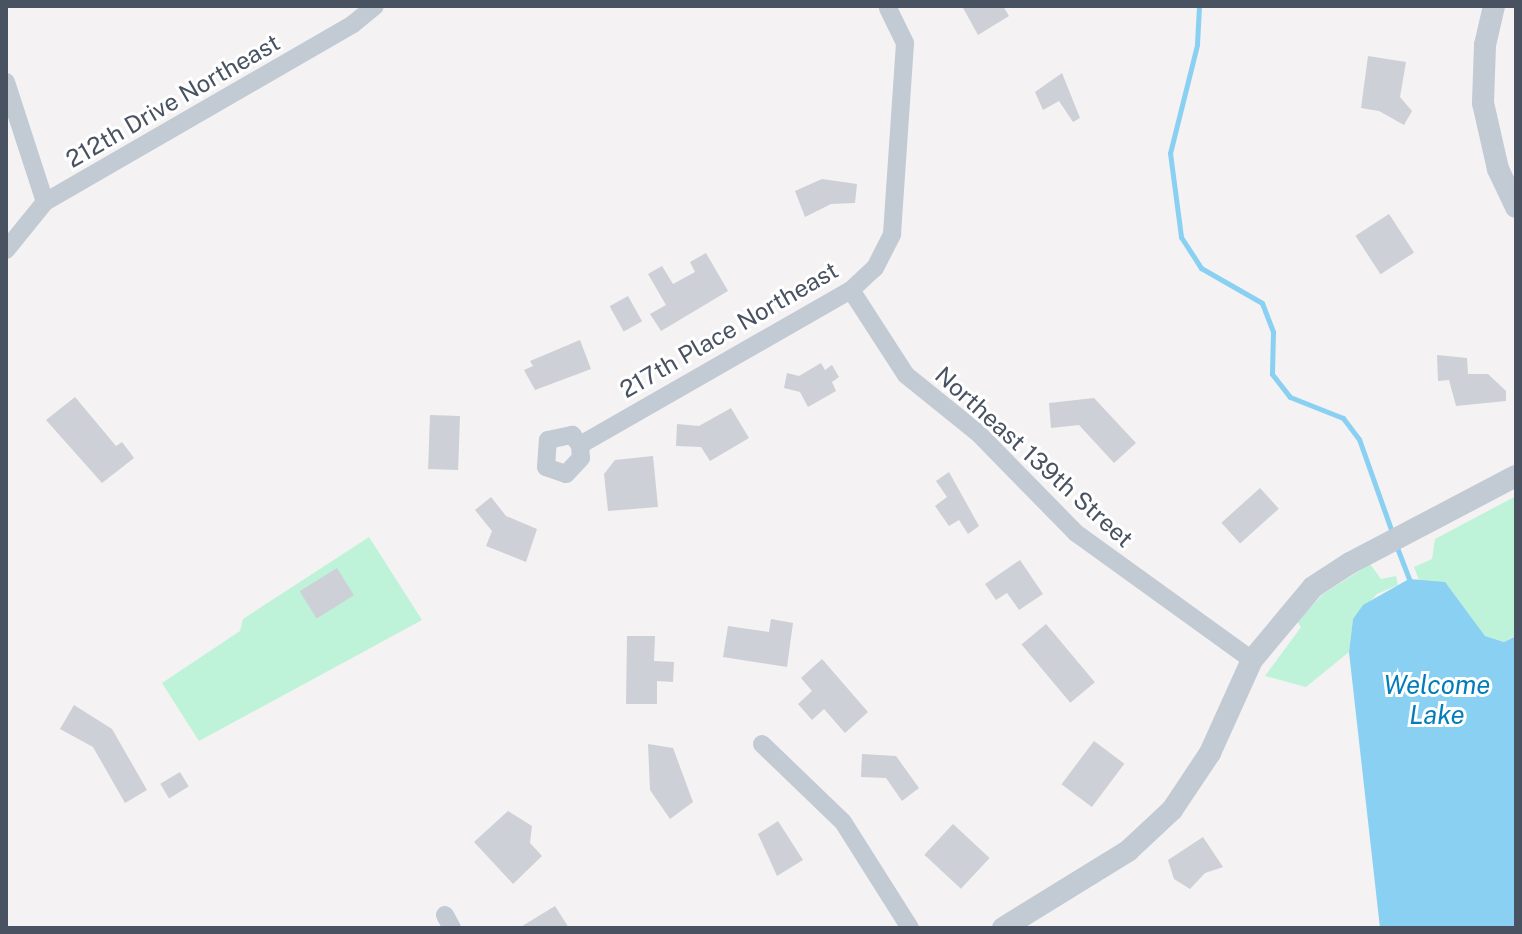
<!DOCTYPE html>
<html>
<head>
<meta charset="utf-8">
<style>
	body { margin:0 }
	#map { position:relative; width:1522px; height:934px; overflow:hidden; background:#f4f2f2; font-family:"Public Sans",sans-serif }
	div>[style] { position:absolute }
	.green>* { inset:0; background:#bff3d9 }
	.water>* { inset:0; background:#89d0f2 }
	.stream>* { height:5px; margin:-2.5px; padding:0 2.5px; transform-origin:2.5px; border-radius:2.5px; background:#89d0f2 }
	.building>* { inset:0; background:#cdd0d6; transform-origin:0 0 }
	.minor>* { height:18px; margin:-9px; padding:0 9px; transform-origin:9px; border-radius:9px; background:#c2cad4 }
	.tertiary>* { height:22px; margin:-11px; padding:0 11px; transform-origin:11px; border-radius:11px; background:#c2cad4 }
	span { translate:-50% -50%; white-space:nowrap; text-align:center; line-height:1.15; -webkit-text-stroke:6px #fff; paint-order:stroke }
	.street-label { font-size:24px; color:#485261 }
	.water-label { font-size:26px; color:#037db9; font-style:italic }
	.frame { position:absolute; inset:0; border:8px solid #485261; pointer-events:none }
</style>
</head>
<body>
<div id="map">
	<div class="green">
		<div style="clip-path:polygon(1516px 496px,1516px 635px,1504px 642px,1485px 636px,1445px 583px,1420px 583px,1414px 567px,1432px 559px,1435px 539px)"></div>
		<div style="clip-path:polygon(369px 537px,422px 620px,199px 741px,162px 683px,240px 631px,243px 619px)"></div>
		<div style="clip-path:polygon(1370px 564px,1381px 579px,1396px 576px,1398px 585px,1377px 594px,1353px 619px,1349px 652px,1306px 687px,1265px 676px,1301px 627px,1297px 621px,1323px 594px)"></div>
	</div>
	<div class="water">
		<div style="clip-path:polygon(1409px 579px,1445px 582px,1485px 636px,1504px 642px,1516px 636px,1516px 928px,1380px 928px,1349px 652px,1353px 619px,1363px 605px)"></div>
	</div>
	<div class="stream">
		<div style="left:1199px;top:6px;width:39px;rotate:93deg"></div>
		<div style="left:1197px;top:45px;width:111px;rotate:104deg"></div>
		<div style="left:1170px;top:153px;width:85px;rotate:82.5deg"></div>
		<div style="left:1181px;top:237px;width:37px;rotate:57deg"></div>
		<div style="left:1201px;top:268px;width:70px;rotate:29.8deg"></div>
		<div style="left:1262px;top:303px;width:31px;rotate:69deg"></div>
		<div style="left:1273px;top:332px;width:42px;rotate:91.4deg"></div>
		<div style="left:1272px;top:374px;width:29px;rotate:52deg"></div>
		<div style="left:1290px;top:397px;width:57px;rotate:21.6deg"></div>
		<div style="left:1343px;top:418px;width:26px;rotate:53deg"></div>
		<div style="left:1359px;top:439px;width:102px;rotate:70.5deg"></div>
		<div style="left:1396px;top:545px;width:42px;rotate:69deg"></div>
	</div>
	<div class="building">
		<div style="clip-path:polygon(962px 6px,1003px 6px,1009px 16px,978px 35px)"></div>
		<div style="clip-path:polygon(1368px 56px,1406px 62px,1400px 97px,1412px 111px,1404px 125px,1379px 111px,1361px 108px)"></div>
		<div style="clip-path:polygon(1062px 73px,1080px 118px,1073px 122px,1059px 101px,1043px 110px,1035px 92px)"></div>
		<div style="clip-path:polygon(822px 179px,857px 184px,855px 203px,831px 204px,805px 217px,795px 191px)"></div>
		<div style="left:1389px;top:214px;width:46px;height:40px;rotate:57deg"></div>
		<div style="clip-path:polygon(706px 253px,728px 291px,661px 331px,650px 314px,666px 305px,648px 274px,662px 266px,673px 284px,695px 272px,690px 262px)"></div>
		<div style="left:628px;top:296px;width:29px;height:21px;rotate:61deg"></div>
		<div style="clip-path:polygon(580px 340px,591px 369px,535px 390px,524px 370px,533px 366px,530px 361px)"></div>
		<div style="clip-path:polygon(1437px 355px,1467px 358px,1468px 374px,1488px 374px,1506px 391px,1506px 401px,1456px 406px,1449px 380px,1438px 381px)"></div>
		<div style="clip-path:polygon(821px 363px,825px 370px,832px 365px,839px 377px,832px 382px,836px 391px,808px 407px,800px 392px,784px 388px,787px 373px,799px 376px)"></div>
		<div style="clip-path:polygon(75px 397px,116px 446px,122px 442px,134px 458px,102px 483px,46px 420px)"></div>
		<div style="clip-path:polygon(1094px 398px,1136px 443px,1114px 463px,1079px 425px,1051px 428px,1049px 403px)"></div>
		<div style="clip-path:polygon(731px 408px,749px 438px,710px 461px,701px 447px,676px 446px,677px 424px,699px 426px)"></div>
		<div style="left:430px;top:415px;width:30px;height:54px;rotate:2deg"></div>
		<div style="clip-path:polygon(653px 456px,658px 507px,608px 511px,604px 474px,615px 460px)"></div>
		<div style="clip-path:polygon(949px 472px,979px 526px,968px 534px,959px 520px,949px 526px,935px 506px,947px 497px,936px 481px)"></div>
		<div style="left:1260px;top:488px;width:28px;height:52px;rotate:48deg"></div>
		<div style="clip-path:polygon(491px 497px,506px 516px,537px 529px,526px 562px,486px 546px,492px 531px,475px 510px)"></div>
		<div style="clip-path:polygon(1020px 560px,1043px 594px,1019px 610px,1007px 593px,996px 600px,985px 584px)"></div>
		<div style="left:337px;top:568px;width:32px;height:44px;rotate:58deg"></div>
		<div style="clip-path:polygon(771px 619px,793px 623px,787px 667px,723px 657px,728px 626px,769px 632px)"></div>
		<div style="left:1046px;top:624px;width:76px;height:32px;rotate:50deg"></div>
		<div style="clip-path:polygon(627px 636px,655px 636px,654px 661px,674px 662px,673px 682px,657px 681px,657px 704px,626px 704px)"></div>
		<div style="clip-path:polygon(822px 659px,868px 712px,845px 733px,824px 709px,812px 720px,798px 704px,812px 691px,801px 678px)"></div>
		<div style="clip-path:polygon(74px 705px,112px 729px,147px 790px,125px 803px,93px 747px,60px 729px)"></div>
		<div style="left:1094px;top:741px;width:38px;height:54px;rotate:37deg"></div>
		<div style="clip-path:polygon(648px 744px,673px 748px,693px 802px,670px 819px,650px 790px)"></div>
		<div style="clip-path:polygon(862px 754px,896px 756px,919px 788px,902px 801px,886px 778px,861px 777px)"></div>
		<div style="left:180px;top:772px;width:17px;height:23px;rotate:59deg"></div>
		<div style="clip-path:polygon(508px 811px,532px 826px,530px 843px,542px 856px,513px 884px,474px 842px)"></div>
		<div style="clip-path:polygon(778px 821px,803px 860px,777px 876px,758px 834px)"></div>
		<div style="left:953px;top:824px;width:50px;height:42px;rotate:43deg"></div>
		<div style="clip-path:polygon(1203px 837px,1223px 867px,1205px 873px,1190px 889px,1174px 879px,1168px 860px)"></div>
		<div style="clip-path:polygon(555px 906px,569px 928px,519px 928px)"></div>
	</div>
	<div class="minor">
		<div style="left:6px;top:82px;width:126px;rotate:72deg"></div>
		<div style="left:6px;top:250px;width:62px;rotate:-50.9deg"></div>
		<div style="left:45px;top:202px;width:356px;rotate:-30deg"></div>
		<div style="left:353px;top:24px;width:28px;rotate:-39deg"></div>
		<div style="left:851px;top:290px;width:101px;rotate:57.1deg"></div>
		<div style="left:906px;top:375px;width:94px;rotate:38.9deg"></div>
		<div style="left:979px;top:434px;width:139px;rotate:45.6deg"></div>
		<div style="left:1076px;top:533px;width:217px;rotate:35.8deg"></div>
		<div style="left:580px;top:445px;width:13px;rotate:86deg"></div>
		<div style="left:581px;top:458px;width:22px;rotate:133deg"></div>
		<div style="left:566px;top:474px;width:21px;rotate:-161deg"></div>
		<div style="left:546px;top:467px;width:27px;rotate:-86deg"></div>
		<div style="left:548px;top:440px;width:25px;rotate:-12deg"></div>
		<div style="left:572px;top:435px;width:13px;rotate:51deg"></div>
		<div style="left:580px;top:445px;width:312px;rotate:-29.8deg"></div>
		<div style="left:851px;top:290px;width:33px;rotate:-43deg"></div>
		<div style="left:875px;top:268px;width:38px;rotate:-63deg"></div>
		<div style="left:892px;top:234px;width:191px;rotate:-86.1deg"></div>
		<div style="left:905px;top:43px;width:39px;rotate:-116deg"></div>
		<div style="left:762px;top:744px;width:112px;rotate:43.9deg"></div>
		<div style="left:843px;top:822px;width:125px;rotate:57.7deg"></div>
		<div style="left:445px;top:915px;width:15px;rotate:62deg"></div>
	</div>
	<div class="tertiary">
		<div style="left:1494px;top:6px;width:40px;rotate:103deg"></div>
		<div style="left:1485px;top:45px;width:58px;rotate:92deg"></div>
		<div style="left:1483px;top:103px;width:68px;rotate:77.2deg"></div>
		<div style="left:1498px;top:169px;width:42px;rotate:64.7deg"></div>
		<div style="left:1003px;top:928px;width:147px;rotate:-31.6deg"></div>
		<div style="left:1128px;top:851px;width:60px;rotate:-43deg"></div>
		<div style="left:1172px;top:810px;width:69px;rotate:-56.3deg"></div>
		<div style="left:1210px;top:753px;width:102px;rotate:-65.7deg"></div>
		<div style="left:1252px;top:660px;width:95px;rotate:-50.1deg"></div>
		<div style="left:1313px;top:587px;width:44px;rotate:-33deg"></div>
		<div style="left:1350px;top:563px;width:187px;rotate:-27.7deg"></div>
	</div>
	<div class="street-label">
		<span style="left:173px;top:101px;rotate:-30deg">212th Drive Northeast</span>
		<span style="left:729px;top:330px;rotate:-30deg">217th Place Northeast</span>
		<span style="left:1034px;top:457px;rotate:42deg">Northeast 139th Street</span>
	</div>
	<div class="water-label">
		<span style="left:1437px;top:700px">Welcome<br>Lake</span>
	</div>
	<div class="frame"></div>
</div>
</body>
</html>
